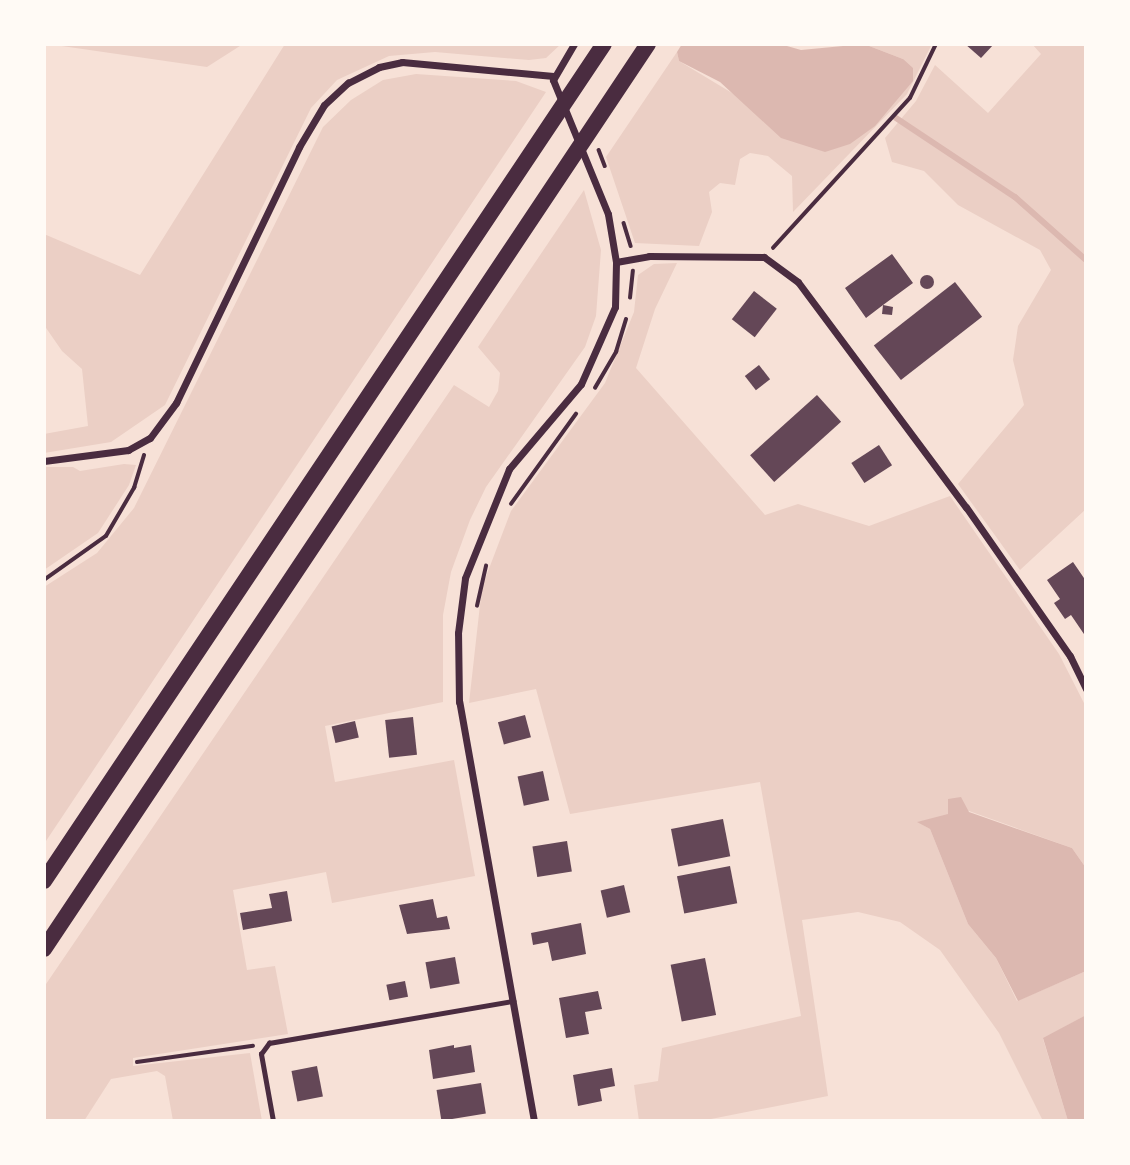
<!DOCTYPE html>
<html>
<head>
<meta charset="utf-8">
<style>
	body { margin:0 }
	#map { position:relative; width:1130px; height:1165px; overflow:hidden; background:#f7e1d7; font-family:"Asap Condensed",sans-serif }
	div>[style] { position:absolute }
	.green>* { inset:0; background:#ebcfc5 }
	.water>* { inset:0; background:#dcb8b0 }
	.stream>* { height:6px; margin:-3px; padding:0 3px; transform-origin:3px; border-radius:3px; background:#dcb8b0 }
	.building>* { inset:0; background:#644757; transform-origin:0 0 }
	.round { border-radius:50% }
	.path>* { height:3.5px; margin:-1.75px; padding:0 1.75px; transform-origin:1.75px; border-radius:1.75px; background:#4a2c40 }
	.service>* { height:4.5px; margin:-2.25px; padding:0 2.25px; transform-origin:2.25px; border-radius:2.25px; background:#4a2c40 }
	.minor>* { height:7px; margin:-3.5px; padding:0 3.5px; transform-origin:3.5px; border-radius:3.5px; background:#4a2c40 }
	.motorway>* { height:16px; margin:-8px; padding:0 8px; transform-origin:8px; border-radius:8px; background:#4a2c40 }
	span { translate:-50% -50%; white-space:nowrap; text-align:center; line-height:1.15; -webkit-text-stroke:6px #fffaf5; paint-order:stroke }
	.frame { position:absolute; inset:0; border:46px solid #fffaf5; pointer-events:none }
</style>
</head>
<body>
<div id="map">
	<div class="green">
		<div style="clip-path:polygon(48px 44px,243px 44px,207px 67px)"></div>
		<div style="clip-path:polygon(285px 44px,561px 44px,546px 58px,529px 60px,435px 52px,389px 56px,337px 80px,311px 108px,165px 405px,111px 442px,44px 453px,44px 434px,88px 426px,82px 369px,62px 351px,44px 325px,44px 234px,140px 275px)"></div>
		<div style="clip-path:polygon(864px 44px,932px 44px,907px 94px,793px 212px,792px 176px,768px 156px,750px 153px,740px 159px,735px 185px,720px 183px,709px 192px,712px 212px,699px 246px,635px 243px,606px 157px,677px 52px,679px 61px,742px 99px,903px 59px)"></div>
		<div style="clip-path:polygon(1032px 44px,1086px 44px,1086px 509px,1020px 570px,958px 484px,1024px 405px,1013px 360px,1018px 326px,1051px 270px,1040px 250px,958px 205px,924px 171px,892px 162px,885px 138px,916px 101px,935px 65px,988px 113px,1041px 54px)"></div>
		<div style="clip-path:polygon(416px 74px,516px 81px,546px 92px,44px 844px,44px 587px,97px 553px,134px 508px,323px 127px,351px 100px,383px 80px)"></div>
		<div style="clip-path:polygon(584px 190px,601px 250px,596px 316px,585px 347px,486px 487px,470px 520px,451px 572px,443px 615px,443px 702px,325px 726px,335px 782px,454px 760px,475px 876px,332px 903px,326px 872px,233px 890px,247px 970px,275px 966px,288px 1034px,133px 1058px,133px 1066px,250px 1053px,262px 1121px,173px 1121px,165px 1076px,157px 1071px,111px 1079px,84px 1121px,44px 1121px,44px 987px,454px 385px,489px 407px,498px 391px,500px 373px,478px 347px)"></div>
		<div style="clip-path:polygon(677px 263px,655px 309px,636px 368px,765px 515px,798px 504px,869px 526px,950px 496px,1059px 654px,1086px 707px,1086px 868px,1072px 848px,969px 811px,918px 822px,930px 829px,968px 924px,996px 958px,1017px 1001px,1086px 971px,1086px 1015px,1043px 1039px,1068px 1121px,1043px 1121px,999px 1033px,940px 950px,900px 922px,858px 912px,802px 920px,828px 1096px,701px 1121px,639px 1121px,634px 1085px,658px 1081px,662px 1048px,801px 1016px,760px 782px,570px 814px,536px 689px,469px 703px,482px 587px,511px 511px,605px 383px,634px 312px,638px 275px,654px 264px)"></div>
		<div style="clip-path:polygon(124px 464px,136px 465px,129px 485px,98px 533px,44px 570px,44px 467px,73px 467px,80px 471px)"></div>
	</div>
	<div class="water">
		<div style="clip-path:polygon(682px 44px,780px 44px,801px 50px,864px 44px,903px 59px,913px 68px,913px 81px,875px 126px,850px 144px,825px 152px,781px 138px,720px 82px,679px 61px,677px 52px)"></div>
		<div style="clip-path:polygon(961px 797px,969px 812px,1072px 848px,1086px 868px,1086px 971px,1018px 1001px,996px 958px,968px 924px,930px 829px,917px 822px,948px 814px,948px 799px)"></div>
		<div style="clip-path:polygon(1086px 1015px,1086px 1121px,1068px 1121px,1043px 1038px)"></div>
	</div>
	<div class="stream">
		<div style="left:896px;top:118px;width:143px;rotate:33.6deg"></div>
		<div style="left:1015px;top:197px;width:95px;rotate:41.6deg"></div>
	</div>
	<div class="building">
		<div style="clip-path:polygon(965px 44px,994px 44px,981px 58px)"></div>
		<div style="clip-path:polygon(892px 254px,913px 283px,883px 305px,893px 307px,892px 315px,882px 314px,883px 305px,866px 318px,845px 288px)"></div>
		<div class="round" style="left:920px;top:275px;width:14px;height:14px"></div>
		<div style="left:955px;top:282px;width:44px;height:103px;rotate:52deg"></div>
		<div style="left:754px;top:291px;width:29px;height:36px;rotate:38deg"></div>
		<div style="left:759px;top:365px;width:18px;height:18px;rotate:52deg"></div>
		<div style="left:817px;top:395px;width:36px;height:90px;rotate:48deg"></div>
		<div style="left:879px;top:445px;width:24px;height:33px;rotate:57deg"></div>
		<div style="clip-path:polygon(1073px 562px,1086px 581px,1086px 637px,1071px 615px,1065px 619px,1054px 603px,1060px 599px,1047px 580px)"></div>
		<div style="left:525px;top:715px;width:23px;height:28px;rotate:75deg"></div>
		<div style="left:413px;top:717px;width:38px;height:28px;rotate:84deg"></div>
		<div style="left:355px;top:721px;width:17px;height:24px;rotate:77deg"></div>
		<div style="left:543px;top:771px;width:30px;height:26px;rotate:78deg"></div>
		<div style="left:723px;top:819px;width:38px;height:53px;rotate:79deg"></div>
		<div style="left:567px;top:841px;width:31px;height:35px;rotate:81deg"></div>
		<div style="left:730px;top:866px;width:38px;height:54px;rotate:79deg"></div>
		<div style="left:624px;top:885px;width:28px;height:24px;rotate:77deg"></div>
		<div style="clip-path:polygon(287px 891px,292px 921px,243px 930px,240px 913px,272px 908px,269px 894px)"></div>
		<div style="clip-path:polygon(433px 899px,437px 918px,447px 916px,450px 929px,407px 934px,399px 905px)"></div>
		<div style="clip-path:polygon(581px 923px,586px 954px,552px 961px,548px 942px,533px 945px,531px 933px)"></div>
		<div style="left:455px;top:957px;width:27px;height:30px;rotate:80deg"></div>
		<div style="left:705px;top:958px;width:58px;height:35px;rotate:79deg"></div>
		<div style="left:405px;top:981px;width:16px;height:19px;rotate:79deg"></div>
		<div style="clip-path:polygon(598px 991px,602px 1009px,585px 1012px,589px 1034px,566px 1038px,559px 998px)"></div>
		<div style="clip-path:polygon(454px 1045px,454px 1048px,471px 1045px,475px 1072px,433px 1079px,429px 1050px)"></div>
		<div style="left:317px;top:1066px;width:31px;height:26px;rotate:79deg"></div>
		<div style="clip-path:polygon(612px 1068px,615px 1086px,600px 1089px,602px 1101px,578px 1106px,573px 1075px)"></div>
		<div style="left:481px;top:1083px;width:31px;height:45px;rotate:81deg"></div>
	</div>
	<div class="path">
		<div style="left:599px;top:150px;width:17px;rotate:69deg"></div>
		<div style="left:624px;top:223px;width:24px;rotate:73deg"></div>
		<div style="left:773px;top:248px;width:203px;rotate:-47.6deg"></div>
		<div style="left:910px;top:98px;width:60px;rotate:-64.3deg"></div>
		<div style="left:630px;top:298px;width:27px;rotate:-84deg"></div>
		<div style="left:595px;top:388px;width:42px;rotate:-59.7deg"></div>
		<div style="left:616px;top:352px;width:34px;rotate:-73deg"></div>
		<div style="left:511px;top:504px;width:111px;rotate:-54.2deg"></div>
		<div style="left:44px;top:580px;width:76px;rotate:-35.4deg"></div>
		<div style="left:106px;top:536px;width:56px;rotate:-59.7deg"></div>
		<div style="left:134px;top:488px;width:34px;rotate:-73deg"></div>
		<div style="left:477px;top:606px;width:41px;rotate:-77.3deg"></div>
		<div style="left:137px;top:1062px;width:117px;rotate:-7.9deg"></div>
	</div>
	<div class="service">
		<div style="left:273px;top:1121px;width:68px;rotate:-100.2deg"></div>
		<div style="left:261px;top:1054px;width:14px;rotate:-54deg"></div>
		<div style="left:269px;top:1043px;width:248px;rotate:-9.8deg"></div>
	</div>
	<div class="minor">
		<div style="left:616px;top:262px;width:34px;rotate:-10deg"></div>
		<div style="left:649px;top:256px;width:115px;rotate:0.5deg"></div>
		<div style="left:764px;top:257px;width:42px;rotate:36.3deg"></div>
		<div style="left:798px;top:282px;width:281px;rotate:53.3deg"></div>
		<div style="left:966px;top:507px;width:182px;rotate:55.1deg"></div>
		<div style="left:1070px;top:656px;width:37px;rotate:64deg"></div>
		<div style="left:44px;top:461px;width:85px;rotate:-7.5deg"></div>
		<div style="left:128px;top:450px;width:25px;rotate:-29deg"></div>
		<div style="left:150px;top:438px;width:44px;rotate:-53.4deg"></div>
		<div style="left:176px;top:403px;width:284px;rotate:-64.3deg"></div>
		<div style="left:299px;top:147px;width:49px;rotate:-59.2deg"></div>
		<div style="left:324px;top:105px;width:33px;rotate:-43deg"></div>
		<div style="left:348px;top:83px;width:35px;rotate:-27deg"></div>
		<div style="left:379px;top:67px;width:24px;rotate:-12deg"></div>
		<div style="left:402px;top:62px;width:152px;rotate:5.3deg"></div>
		<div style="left:534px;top:1121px;width:426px;rotate:-100.1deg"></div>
		<div style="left:459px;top:702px;width:69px;rotate:-90.8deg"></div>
		<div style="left:458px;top:633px;width:55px;rotate:-82.7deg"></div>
		<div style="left:465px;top:578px;width:118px;rotate:-68deg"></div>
		<div style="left:509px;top:469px;width:111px;rotate:-49.7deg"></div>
		<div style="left:581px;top:384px;width:84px;rotate:-66.2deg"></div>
		<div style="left:615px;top:307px;width:45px;rotate:-88.7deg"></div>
		<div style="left:616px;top:262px;width:49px;rotate:-99.5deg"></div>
		<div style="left:608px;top:214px;width:145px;rotate:-112.3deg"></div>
		<div style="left:553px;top:80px;width:42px;rotate:-59.7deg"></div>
	</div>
	<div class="motorway">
		<div style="left:44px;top:881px;width:1007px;rotate:-56.22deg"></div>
		<div style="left:44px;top:949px;width:1088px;rotate:-56.28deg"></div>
	</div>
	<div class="frame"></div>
</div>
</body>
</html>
